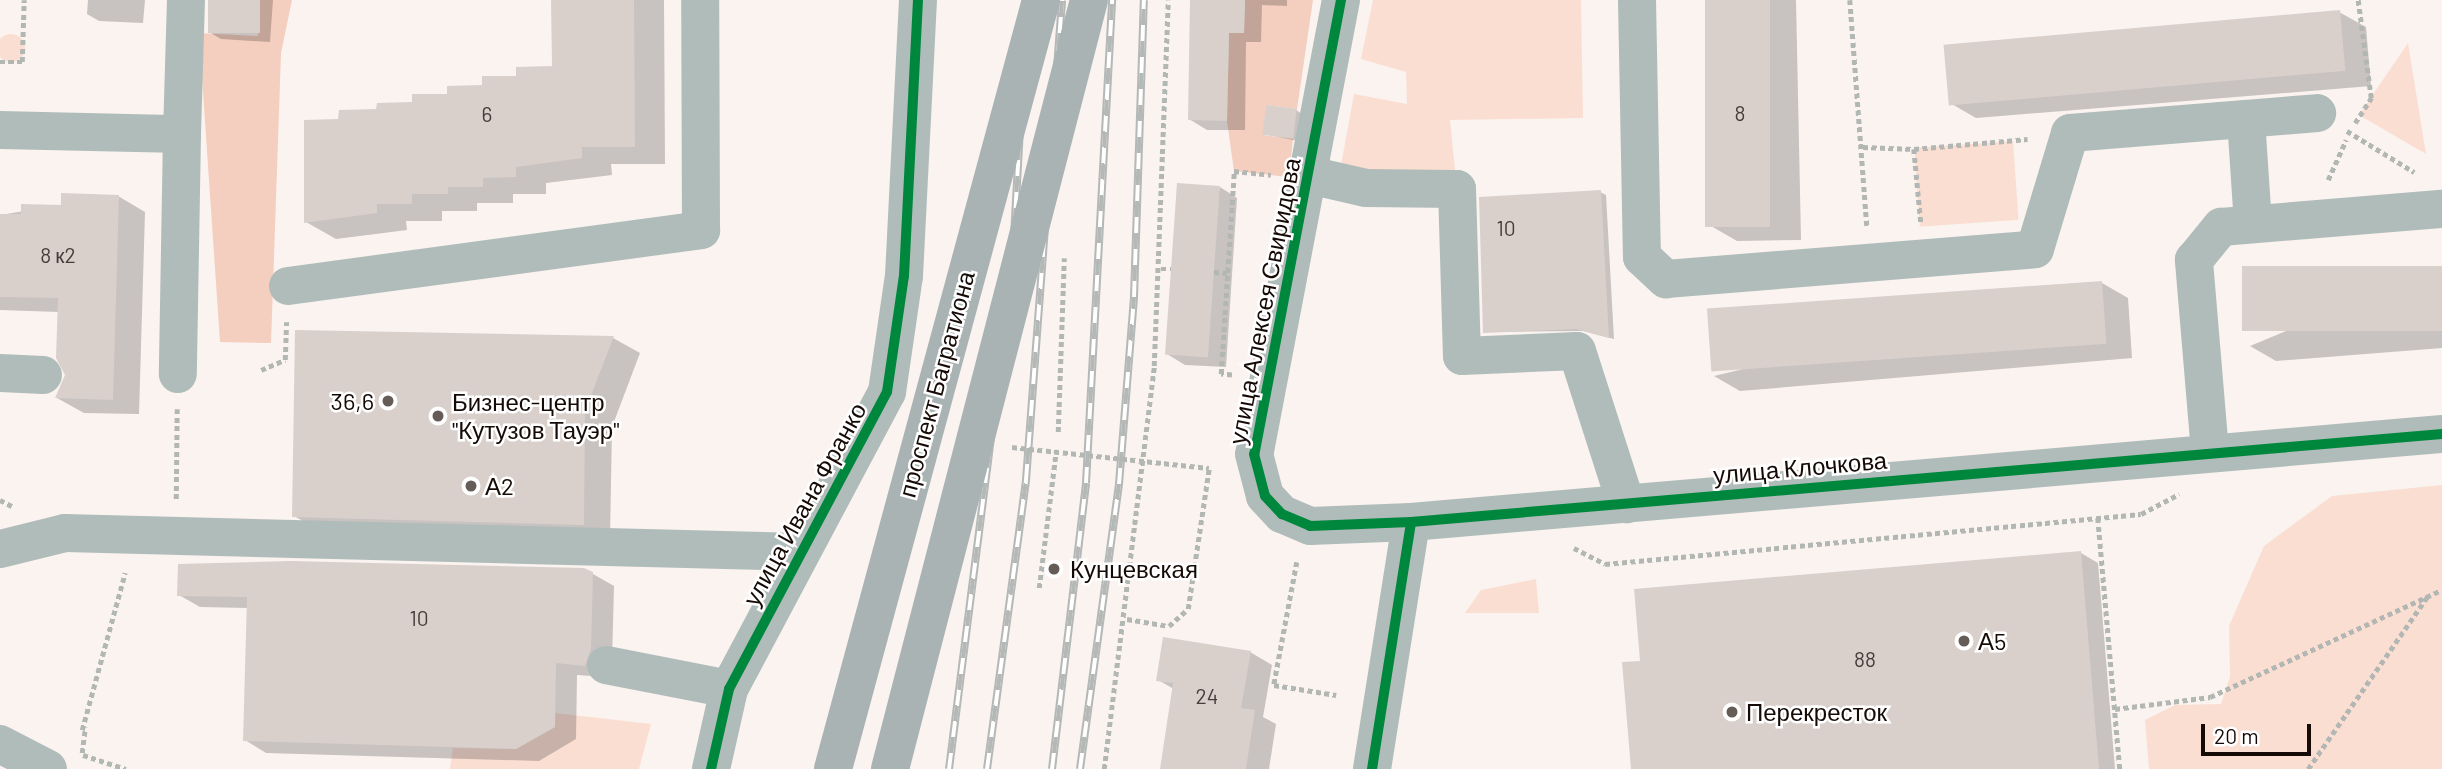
<!DOCTYPE html>
<html>
<head>
<meta charset="utf-8">
<style>
	body { margin:0 }
	#map { position:relative; width:2442px; height:769px; overflow:hidden; background:#faf3f0; font-family:Barlow,sans-serif }
	div>[style] { position:absolute }
	.green>* { inset:0; background:#fbded2; transform-origin:0 0 }
	.round { border-radius:50% }
	.forest>* { inset:0; background:#f4cebe }
	.shadow>* { inset:0; background:#0003 }
	.building>* { inset:0; background:#d9d0cc; transform-origin:0 0 }
	.path>* { height:4.5px; margin-top:-2.25px; transform-origin:0; background:repeating-linear-gradient(90deg,#b3b7b4 0 5px,transparent 0 8.5px) }
	.minor>* { height:38px; margin:-19px; padding:0 19px; transform-origin:19px; border-radius:19px; background:#b0bcba }
	.rail>* { height:8px; margin-top:-4px; transform-origin:0; background:repeating-linear-gradient(90deg,#fff 0 16px,#b4b8b7 0 32px); box-sizing:border-box; border-block:2px solid #b4b8b7 }
	.path-bridge>* { height:4.5px; margin-top:-2.25px; transform-origin:0; background:repeating-linear-gradient(90deg,#b3b7b4 0 5px,transparent 0 8.5px) }
	.major-bridge>* { height:38px; margin:-19px; padding:0 19px; transform-origin:19px; border-radius:19px; background:#aab3b3 }
	.cycleway>* { height:10px; margin:-5px; padding:0 5px; transform-origin:5px; border-radius:5px; background:#00873e }
	.dots>* { width:19px; height:19px; translate:-50% -50%; box-sizing:border-box; border:4px solid #fff; border-radius:50% }
	span { translate:-50% -50%; white-space:nowrap; text-align:center; line-height:1.15; -webkit-text-stroke:5px #fff; paint-order:stroke }
	.number-label { font-size:21px; color:#463c38 }
	.number-label span { -webkit-text-stroke-width:0 }
	.street-label { font-size:24px; color:#150a06 }
	.poi-label { font-size:24px; color:#150a06 }
	.right { translate:-100% -50%; text-align:right }
	.left { translate:0 -50%; text-align:left }
	.scale { position:absolute; left:2201px; top:724px; width:110px; height:32px; box-sizing:border-box; border:4px solid #150a06; border-top:0; padding-left:9px; font-size:21px; line-height:24px; white-space:nowrap; color:#150a06; -webkit-text-stroke:5px #fff; paint-order:stroke }
</style>
</head>
<body>
<div id="map">
	<div class="green">
		<div style="clip-path:polygon(1373px 0,1581px 0,1583px 118px,1450px 120px,1457px 189px,1338px 182px,1354px 94px,1407px 104px,1406px 72px,1361px 59px)"></div>
		<div class="round" style="left:-3px;top:34px;width:28px;height:28px"></div>
		<div style="clip-path:polygon(2408px 43px,2426px 154px,2359px 115px)"></div>
		<div style="left:2013px;top:141px;width:79px;height:99px;rotate:86deg"></div>
		<div style="clip-path:polygon(2442px 485px,2442px 769px,2149px 769px,2145px 720px,2175px 705px,2221px 704px,2230px 677px,2229px 626px,2264px 546px,2332px 496px)"></div>
		<div style="clip-path:polygon(1536px 579px,1539px 613px,1465px 613px,1481px 590px)"></div>
		<div style="clip-path:polygon(555px 713px,651px 724px,639px 769px,450px 769px,453px 748px,516px 749px,555px 727px)"></div>
	</div>
	<div class="forest">
		<div style="clip-path:polygon(260px 0,292px 0,281px 53px,271px 343px,220px 342px,199px 33px,258px 36px)"></div>
		<div style="clip-path:polygon(1245px 0,1313px 0,1297px 109px,1266px 105px,1263px 135px,1293px 139px,1289px 177px,1234px 171px,1227px 121px,1229px 33px,1244px 33px)"></div>
	</div>
	<div class="shadow">
		<div style="clip-path:polygon(88px 0,145px 0,143px 23px,99px 21px,87px 14px)"></div>
		<div style="clip-path:polygon(208px 0,273px 0,270px 42px,221px 39px,209px 32px)"></div>
		<div style="clip-path:polygon(553px 0,664px 0,665px 164px,611px 164px,612px 175px,546px 183px,546px 194px,513px 194px,513px 203px,477px 203px,477px 211px,442px 211px,442px 221px,406px 221px,407px 230px,336px 239px,306px 222px,340px 121px,553px 68px)"></div>
		<div style="clip-path:polygon(1191px 0,1287px 0,1287px 6px,1262px 5px,1261px 42px,1246px 42px,1245px 130px,1207px 130px,1189px 119px)"></div>
		<div style="clip-path:polygon(1707px 0,1796px 0,1801px 240px,1737px 241px,1711px 226px)"></div>
		<div style="clip-path:polygon(2339px 12px,2366px 27px,2371px 86px,1976px 118px,1950px 103px)"></div>
		<div style="clip-path:polygon(1296px 110px,1302px 114px,1298px 141px,1264px 134px)"></div>
		<div style="clip-path:polygon(1220px 187px,1237px 198px,1226px 367px,1185px 365px,1167px 354px)"></div>
		<div style="clip-path:polygon(1600px 192px,1606px 195px,1614px 339px,1583px 331px,1485px 332px)"></div>
		<div style="clip-path:polygon(118px 196px,145px 212px,139px 414px,84px 413px,57px 398px,67px 375px,59px 312px,0 310px,0 215px)"></div>
		<div style="clip-path:polygon(2442px 267px,2442px 348px,2276px 361px,2250px 346px)"></div>
		<div style="clip-path:polygon(2102px 283px,2128px 298px,2132px 358px,1740px 391px,1714px 376px)"></div>
		<div style="clip-path:polygon(613px 338px,640px 353px,612px 427px,610px 539px,321px 531px,294px 516px)"></div>
		<div style="clip-path:polygon(2081px 553px,2098px 563px,2115px 769px,1633px 769px,1642px 662px)"></div>
		<div style="clip-path:polygon(291px 562px,593px 574px,614px 586px,612px 662px,606px 677px,577px 675px,576px 739px,539px 761px,266px 753px,245px 740px,248px 608px,200px 607px,179px 595px)"></div>
		<div style="clip-path:polygon(1250px 652px,1272px 665px,1263px 717px,1276px 724px,1269px 769px,1161px 769px,1174px 689px,1158px 680px)"></div>
	</div>
	<div class="building">
		<div style="left:208px;top:0;width:52px;height:33px"></div>
		<div style="clip-path:polygon(551px 0,634px 0,635px 147px,582px 147px,582px 158px,516px 167px,516px 177px,483px 178px,483px 187px,448px 187px,448px 194px,412px 194px,412px 204px,377px 204px,377px 213px,304px 223px,304px 120px,338px 119px,339px 110px,376px 109px,377px 103px,412px 102px,412px 94px,447px 94px,447px 86px,482px 85px,482px 76px,516px 76px,516px 67px,552px 66px)"></div>
		<div style="clip-path:polygon(1190px 0,1245px 0,1244px 33px,1229px 33px,1227px 121px,1188px 120px)"></div>
		<div style="left:1705px;top:0;width:65px;height:227px"></div>
		<div style="left:2340px;top:10px;width:61px;height:398px;rotate:85deg"></div>
		<div style="left:1266px;top:105px;width:31px;height:30px;rotate:7deg"></div>
		<div style="left:1177px;top:183px;width:43px;height:172px;rotate:4deg"></div>
		<div style="clip-path:polygon(1601px 190px,1609px 338px,1576px 329px,1483px 333px,1479px 197px)"></div>
		<div style="clip-path:polygon(61px 193px,119px 195px,113px 400px,55px 398px,65px 375px,56px 358px,58px 298px,0 297px,0 214px,21px 214px,21px 204px,61px 205px)"></div>
		<div style="left:2442px;top:266px;width:65px;height:200px;rotate:90deg"></div>
		<div style="left:2102px;top:281px;width:63px;height:396px;rotate:86deg"></div>
		<div style="clip-path:polygon(295px 330px,614px 336px,585px 411px,584px 525px,292px 517px)"></div>
		<div style="clip-path:polygon(2081px 551px,2099px 769px,1631px 769px,1622px 662px,1640px 661px,1634px 589px)"></div>
		<div style="clip-path:polygon(291px 561px,584px 568px,593px 572px,591px 649px,585px 666px,556px 663px,555px 727px,516px 749px,243px 741px,247px 597px,177px 596px,178px 564px)"></div>
		<div style="clip-path:polygon(1163px 637px,1251px 651px,1241px 708px,1255px 710px,1246px 769px,1160px 769px,1173px 683px,1156px 681px)"></div>
	</div>
	<div class="path">
		<div style="left:1850px;top:0;width:227px;rotate:85.7deg"></div>
		<div style="left:0;top:62px;width:22px"></div>
		<div style="left:22px;top:62px;width:62px;rotate:-88.2deg"></div>
		<div style="left:2355px;top:123px;width:30px;rotate:-57deg"></div>
		<div style="left:2371px;top:98px;width:99px;rotate:-97.6deg"></div>
		<div style="left:2347px;top:131px;width:79px;rotate:31.5deg"></div>
		<div style="left:1863px;top:147px;width:51px;rotate:2.2deg"></div>
		<div style="left:1914px;top:149px;width:74px;rotate:84.6deg"></div>
		<div style="left:1914px;top:149px;width:114px;rotate:-5deg"></div>
		<div style="left:2328px;top:180px;width:44px;rotate:-65.8deg"></div>
		<div style="left:1161px;top:269px;width:10px"></div>
		<div style="left:1214px;top:272px;width:15px;rotate:4deg"></div>
		<div style="left:261px;top:370px;width:26px;rotate:-23deg"></div>
		<div style="left:285px;top:360px;width:38px;rotate:-88deg"></div>
		<div style="left:1232px;top:375px;width:11px;rotate:-175deg"></div>
		<div style="left:1221px;top:374px;width:203px;rotate:-86.3deg"></div>
		<div style="left:1234px;top:171px;width:37px;rotate:6deg"></div>
		<div style="left:1058px;top:432px;width:174px;rotate:-88deg"></div>
		<div style="left:176px;top:499px;width:90px;rotate:-89.4deg"></div>
		<div style="left:0;top:500px;width:16px;rotate:27deg"></div>
		<div style="left:2098px;top:518px;width:252px;rotate:85deg"></div>
		<div style="left:1574px;top:548px;width:35px;rotate:27deg"></div>
		<div style="left:1605px;top:564px;width:538px;rotate:-5.33deg"></div>
		<div style="left:2141px;top:514px;width:43px;rotate:-27.8deg"></div>
		<div style="left:1297px;top:562px;width:125px;rotate:100.6deg"></div>
		<div style="left:1274px;top:685px;width:63px;rotate:9.2deg"></div>
		<div style="left:1039px;top:588px;width:138px;rotate:-82.9deg"></div>
		<div style="left:1127px;top:619px;width:43px;rotate:9.5deg"></div>
		<div style="left:1169px;top:626px;width:25px;rotate:-42deg"></div>
		<div style="left:1188px;top:609px;width:143px;rotate:-81.5deg"></div>
		<div style="left:2115px;top:709px;width:96px;rotate:-7.2deg"></div>
		<div style="left:2210px;top:697px;width:255px;rotate:-24.8deg"></div>
		<div style="left:82px;top:730px;width:163px;rotate:-74.7deg"></div>
		<div style="left:82px;top:753px;width:26px;rotate:-83deg"></div>
		<div style="left:83px;top:755px;width:45px;rotate:18deg"></div>
		<div style="left:1104px;top:769px;width:406px;rotate:-82.9deg"></div>
		<div style="left:1154px;top:366px;width:366px;rotate:-87.8deg"></div>
		<div style="left:2308px;top:769px;width:211px;rotate:-55.3deg"></div>
	</div>
	<div class="minor">
		<div style="left:1341px;top:0;width:462px;rotate:100.8deg"></div>
		<div style="left:1254px;top:454px;width:43px;rotate:75.3deg"></div>
		<div style="left:1265px;top:496px;width:25px;rotate:47deg"></div>
		<div style="left:1282px;top:514px;width:30px;rotate:23deg"></div>
		<div style="left:1310px;top:526px;width:101px;rotate:-2.3deg"></div>
		<div style="left:1637px;top:0;width:257px;rotate:88.9deg"></div>
		<div style="left:1642px;top:257px;width:33px;rotate:43deg"></div>
		<div style="left:1666px;top:279px;width:370px;rotate:-4.6deg"></div>
		<div style="left:2035px;top:249px;width:121px;rotate:-73.2deg"></div>
		<div style="left:2070px;top:133px;width:248px;rotate:-4.6deg"></div>
		<div style="left:2246px;top:119px;width:105px;rotate:86.2deg"></div>
		<div style="left:0;top:130px;width:182px;rotate:1.3deg"></div>
		<div style="left:182px;top:134px;width:240px;rotate:91deg"></div>
		<div style="left:182px;top:134px;width:134px;rotate:-88.3deg"></div>
		<div style="left:1309px;top:175px;width:58px;rotate:12.8deg"></div>
		<div style="left:1366px;top:188px;width:91px;rotate:0.6deg"></div>
		<div style="left:1457px;top:189px;width:167px;rotate:88.3deg"></div>
		<div style="left:1462px;top:356px;width:115px;rotate:-2.5deg"></div>
		<div style="left:1577px;top:351px;width:161px;rotate:72.2deg"></div>
		<div style="left:288px;top:286px;width:417px;rotate:-7.7deg"></div>
		<div style="left:701px;top:230px;width:230px;rotate:-90.2deg"></div>
		<div style="left:0;top:373px;width:43px;rotate:2.7deg"></div>
		<div style="left:2210px;top:452px;width:193px;rotate:-94.8deg"></div>
		<div style="left:2194px;top:260px;width:43px;rotate:-50.7deg"></div>
		<div style="left:2221px;top:227px;width:222px;rotate:-4.7deg"></div>
		<div style="left:0;top:549px;width:67px;rotate:-13.8deg"></div>
		<div style="left:65px;top:533px;width:734px;rotate:1.48deg"></div>
		<div style="left:606px;top:665px;width:125px;rotate:11deg"></div>
		<div style="left:0;top:744px;width:54px;rotate:27.5deg"></div>
		<div style="left:711px;top:769px;width:82px;rotate:-77.3deg"></div>
		<div style="left:729px;top:689px;width:336px;rotate:-62deg"></div>
		<div style="left:887px;top:392px;width:117px;rotate:-81.7deg"></div>
		<div style="left:904px;top:276px;width:276px;rotate:-87.1deg"></div>
		<div style="left:1372px;top:769px;width:250px;rotate:-81deg"></div>
		<div style="left:1411px;top:522px;width:1035px;rotate:-4.88deg"></div>
	</div>
	<div class="rail">
		<div style="left:949px;top:769px;width:501px;rotate:-82.78deg"></div>
		<div style="left:1012px;top:272px;width:272px;rotate:-86.8deg"></div>
		<div style="left:987px;top:769px;width:292px;rotate:-82.3deg"></div>
		<div style="left:1026px;top:480px;width:481px;rotate:-85.7deg"></div>
		<div style="left:1052px;top:769px;width:288px;rotate:-83.2deg"></div>
		<div style="left:1086px;top:483px;width:484px;rotate:-86.9deg"></div>
		<div style="left:1080px;top:769px;width:288px;rotate:-82.2deg"></div>
		<div style="left:1119px;top:484px;width:188px;rotate:-85.4deg"></div>
		<div style="left:1134px;top:297px;width:297px;rotate:-88.1deg"></div>
	</div>
	<div class="path-bridge">
		<div style="left:1012px;top:447px;width:198px;rotate:6.1deg"></div>
	</div>
	<div class="major-bridge">
		<div style="left:833px;top:769px;width:797px;rotate:-74.86deg"></div>
		<div style="left:890px;top:769px;width:794px;rotate:-75.49deg"></div>
	</div>
	<div class="cycleway">
		<div style="left:1341px;top:0;width:462px;rotate:100.8deg"></div>
		<div style="left:1254px;top:454px;width:43px;rotate:75.3deg"></div>
		<div style="left:1265px;top:496px;width:25px;rotate:47deg"></div>
		<div style="left:1282px;top:514px;width:30px;rotate:23deg"></div>
		<div style="left:1310px;top:526px;width:101px;rotate:-2.3deg"></div>
		<div style="left:711px;top:769px;width:82px;rotate:-77.3deg"></div>
		<div style="left:729px;top:689px;width:336px;rotate:-62deg"></div>
		<div style="left:887px;top:392px;width:117px;rotate:-81.7deg"></div>
		<div style="left:904px;top:276px;width:276px;rotate:-87.1deg"></div>
		<div style="left:1372px;top:769px;width:250px;rotate:-81deg"></div>
		<div style="left:1411px;top:522px;width:1035px;rotate:-4.88deg"></div>
	</div>
	<div class="dots">
		<div style="left:388px;top:401px;background:#655c58"></div>
		<div style="left:438px;top:416px;background:#655c58"></div>
		<div style="left:471px;top:486px;background:#655c58"></div>
		<div style="left:1054px;top:569px;background:#655c58"></div>
		<div style="left:1964px;top:641px;background:#655c58"></div>
		<div style="left:1732px;top:712px;background:#655c58"></div>
	</div>
	<div class="number-label">
		<span style="left:1740px;top:113px">8</span>
		<span style="left:487px;top:114px">6</span>
		<span style="left:1506px;top:228px">10</span>
		<span style="left:58px;top:255px">8 к2</span>
		<span style="left:419px;top:618px">10</span>
		<span style="left:1865px;top:659px">88</span>
		<span style="left:1207px;top:696px">24</span>
	</div>
	<div class="street-label">
		<span style="left:1264px;top:301px;rotate:-79deg">улица Алексея Свиридова</span>
		<span style="left:936px;top:384px;rotate:-75deg">проспект Багратиона</span>
		<span style="left:1800px;top:467px;rotate:-5deg">улица Клочкова</span>
		<span style="left:804px;top:504px;rotate:-61deg">улица Ивана Франко</span>
	</div>
	<div class="poi-label">
		<span class="right" style="left:374px;top:401px">36,6</span>
		<span class="left" style="left:452px;top:416px">Бизнес-центр<br>"Кутузов Тауэр"</span>
		<span class="left" style="left:485px;top:486px">А2</span>
		<span class="left" style="left:1070px;top:569px">Кунцевская</span>
		<span class="left" style="left:1978px;top:641px">А5</span>
		<span class="left" style="left:1746px;top:712px">Перекресток</span>
	</div>
	<div class="scale">20 m</div>
</div>
</body>
</html>
